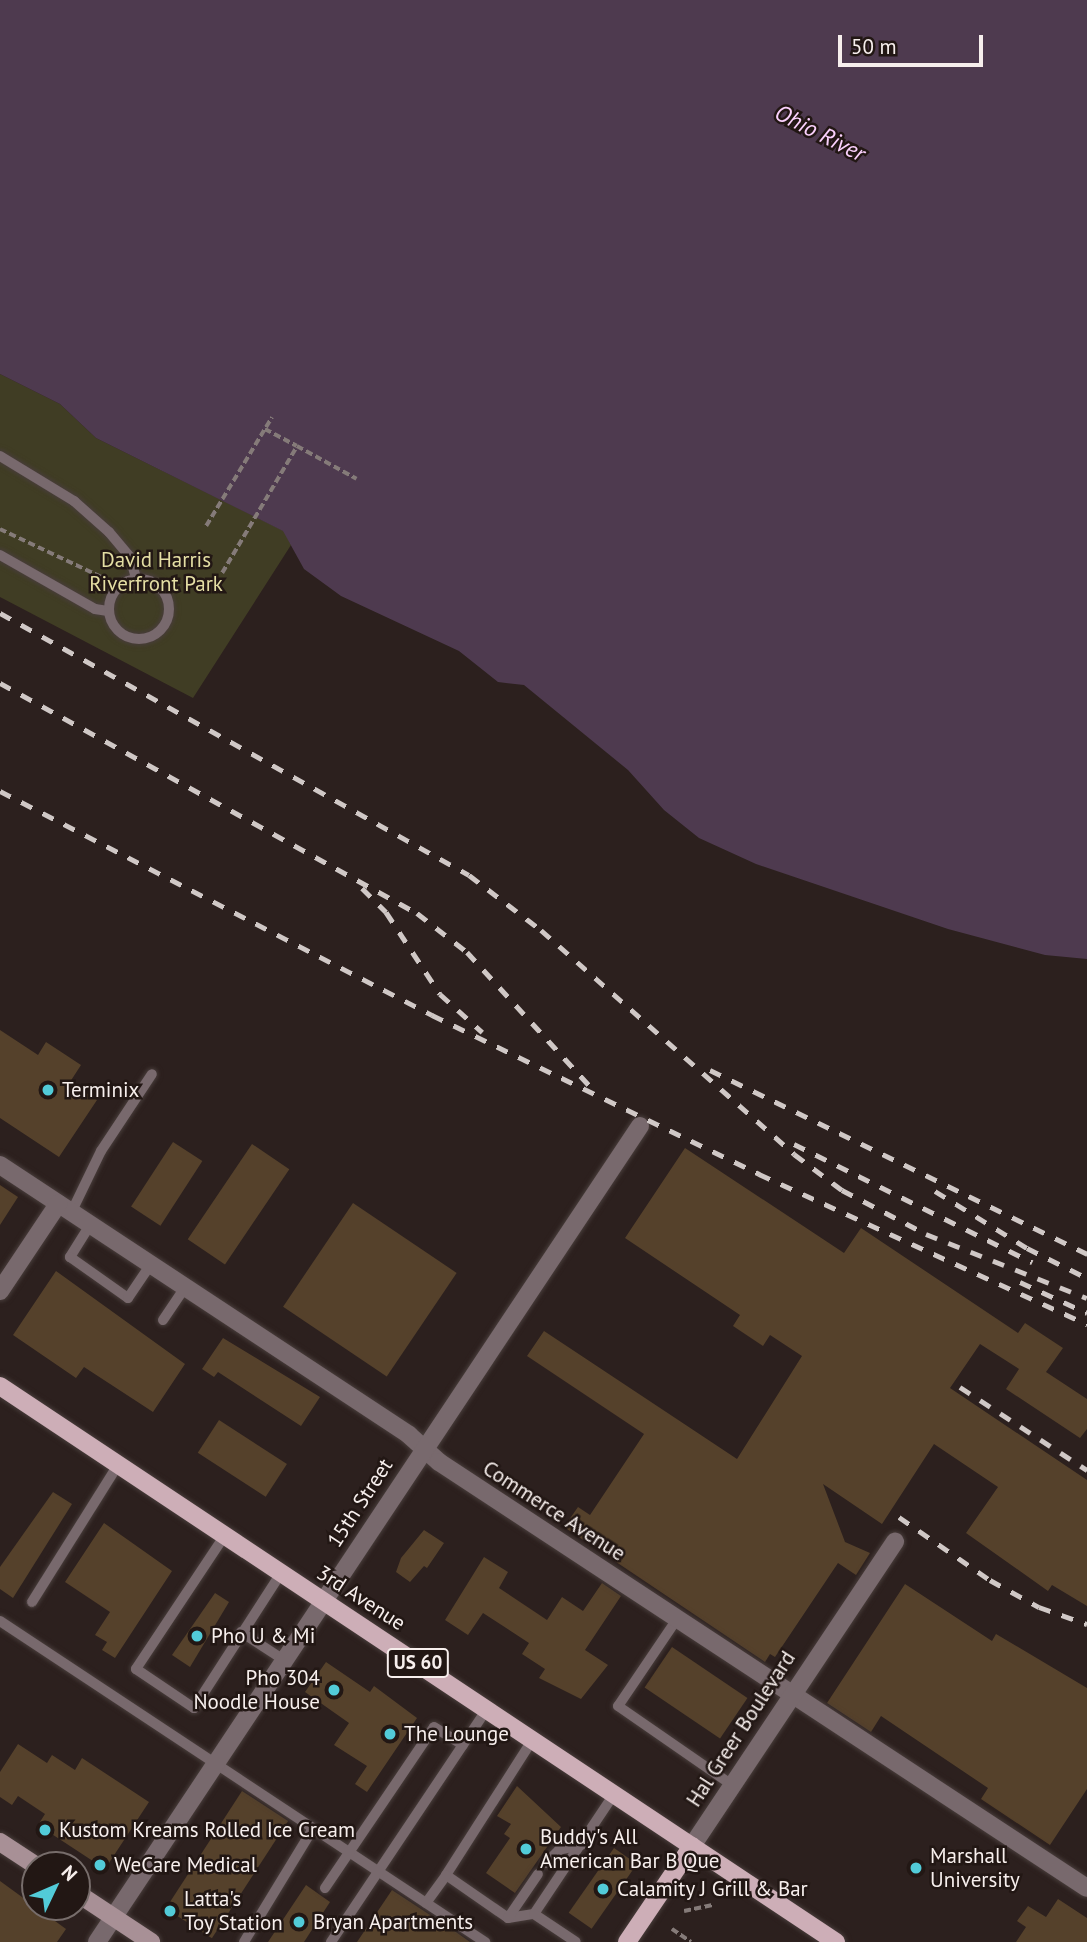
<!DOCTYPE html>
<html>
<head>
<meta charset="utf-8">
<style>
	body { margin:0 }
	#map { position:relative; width:1087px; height:1942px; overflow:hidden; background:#2c201e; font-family:"PT Sans",sans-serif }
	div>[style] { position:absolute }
	.green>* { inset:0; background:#403d24 }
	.water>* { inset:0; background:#4e3a4f }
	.building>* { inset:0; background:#55412b; transform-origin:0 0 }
	.path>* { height:3.5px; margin-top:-1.75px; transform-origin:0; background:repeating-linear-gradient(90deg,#857b79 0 7px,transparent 0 10.5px) }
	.roads { filter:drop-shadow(0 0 2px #483d3b) drop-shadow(0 0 2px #483d3b) }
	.lane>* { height:10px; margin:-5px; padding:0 5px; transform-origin:5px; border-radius:5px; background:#78696d }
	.lane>.ring { margin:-5px; padding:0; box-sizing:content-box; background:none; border:10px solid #78696d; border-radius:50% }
	.street>* { height:18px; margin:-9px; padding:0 9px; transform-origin:9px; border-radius:9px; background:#78696d }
	.secondary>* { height:18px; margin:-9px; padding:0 9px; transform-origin:9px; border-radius:9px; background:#a89096 }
	.primary>* { height:18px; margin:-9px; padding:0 9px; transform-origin:9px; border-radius:9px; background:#cdaeb7 }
	.rail>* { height:5px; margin-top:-2.5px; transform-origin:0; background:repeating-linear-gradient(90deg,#d0c8c6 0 12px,transparent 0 24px) }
	.dots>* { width:19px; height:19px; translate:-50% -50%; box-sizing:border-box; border:4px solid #221714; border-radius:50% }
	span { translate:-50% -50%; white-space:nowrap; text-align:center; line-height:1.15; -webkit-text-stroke:5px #221714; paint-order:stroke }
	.shield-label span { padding:2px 5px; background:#221714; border:2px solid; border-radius:5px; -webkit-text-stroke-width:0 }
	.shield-label { font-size:19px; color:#f7efed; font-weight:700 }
	.park-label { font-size:21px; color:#e4dea4 }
	.poi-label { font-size:21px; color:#f7efed }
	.left { translate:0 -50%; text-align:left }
	.right { translate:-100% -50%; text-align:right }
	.street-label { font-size:21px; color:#f7efed }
	.water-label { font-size:23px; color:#fbd1fd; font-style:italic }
	.north { position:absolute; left:21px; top:1851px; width:70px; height:70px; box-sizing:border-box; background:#221714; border:2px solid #776d6b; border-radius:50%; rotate:46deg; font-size:19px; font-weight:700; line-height:28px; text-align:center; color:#f7efed }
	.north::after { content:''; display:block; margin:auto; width:24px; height:32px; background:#52cbd8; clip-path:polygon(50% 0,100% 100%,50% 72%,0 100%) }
	.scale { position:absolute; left:838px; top:35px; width:145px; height:32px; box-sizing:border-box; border:4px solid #f7efed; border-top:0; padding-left:9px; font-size:21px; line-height:24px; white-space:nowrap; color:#f7efed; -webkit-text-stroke:5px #221714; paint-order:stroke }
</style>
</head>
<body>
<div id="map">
	<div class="green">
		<div style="clip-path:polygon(0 374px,60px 404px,96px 438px,284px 531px,291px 545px,193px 698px,0 597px)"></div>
	</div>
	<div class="water">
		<div style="clip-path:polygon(0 0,1087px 0,1087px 959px,1045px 955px,948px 929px,756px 864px,699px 838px,664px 810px,628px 770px,524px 685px,498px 682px,459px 651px,341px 596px,304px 569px,283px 531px,96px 438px,60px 404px,0 374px)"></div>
	</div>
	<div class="building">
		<div style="clip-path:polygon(0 1030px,38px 1055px,46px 1042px,81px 1065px,70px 1082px,97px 1100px,59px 1157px,0 1118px)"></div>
		<div style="left:173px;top:1142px;width:35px;height:77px;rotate:33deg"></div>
		<div style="left:252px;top:1144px;width:45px;height:115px;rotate:34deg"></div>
		<div style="clip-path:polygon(685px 1148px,844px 1253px,861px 1228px,1018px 1333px,1025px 1323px,1063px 1348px,1046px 1372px,1087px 1399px,1087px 1429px,1080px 1438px,1006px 1389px,1019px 1369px,980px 1344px,950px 1388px,1087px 1480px,1087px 1606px,1052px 1585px,1048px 1591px,966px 1533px,998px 1487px,934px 1444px,882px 1524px,823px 1484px,845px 1542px,870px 1553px,856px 1575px,838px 1563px,775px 1657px,770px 1654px,765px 1662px,564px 1527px,578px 1507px,590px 1515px,644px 1434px,527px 1356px,544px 1331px,737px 1459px,802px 1356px,770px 1335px,763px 1346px,733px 1326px,740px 1315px,625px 1238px)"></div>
		<div style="clip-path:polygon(0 1185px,18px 1197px,0 1225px)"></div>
		<div style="left:353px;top:1203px;width:125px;height:125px;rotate:34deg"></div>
		<div style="clip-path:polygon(56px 1271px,185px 1364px,153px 1412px,84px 1367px,76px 1378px,13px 1335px)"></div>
		<div style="clip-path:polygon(223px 1338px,320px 1397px,301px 1426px,218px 1372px,214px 1377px,202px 1369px)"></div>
		<div style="left:219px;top:1420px;width:81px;height:39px;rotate:33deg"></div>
		<div style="clip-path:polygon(53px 1492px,72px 1504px,13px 1598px,0 1589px,0 1567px)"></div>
		<div style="clip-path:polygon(104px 1523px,172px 1571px,115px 1658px,102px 1650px,107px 1642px,95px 1635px,110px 1612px,65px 1582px)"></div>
		<div style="clip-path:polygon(424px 1530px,444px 1543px,427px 1568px,424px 1566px,410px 1582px,396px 1572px,401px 1558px)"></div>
		<div style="clip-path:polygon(484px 1557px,508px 1572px,499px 1588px,547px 1620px,562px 1597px,583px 1611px,602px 1583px,621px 1596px,585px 1650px,608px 1665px,581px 1699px,539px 1678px,545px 1669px,522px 1654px,529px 1643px,483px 1613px,468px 1635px,445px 1620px)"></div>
		<div style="clip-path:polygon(905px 1584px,992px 1641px,996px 1634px,1087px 1688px,1087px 1789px,1050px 1845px,981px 1799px,988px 1788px,881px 1716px,871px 1732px,827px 1703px)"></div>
		<div style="clip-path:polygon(215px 1593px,229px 1602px,190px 1667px,172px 1655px)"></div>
		<div style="left:672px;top:1647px;width:91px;height:49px;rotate:34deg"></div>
		<div style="clip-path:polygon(326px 1662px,370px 1692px,374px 1686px,417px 1718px,367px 1792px,355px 1784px,367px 1766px,334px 1745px,349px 1723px,305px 1692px)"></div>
		<div style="clip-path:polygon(18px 1744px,47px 1763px,52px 1755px,75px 1770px,82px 1758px,149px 1802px,105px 1869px,38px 1825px,45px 1814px,18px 1796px,12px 1805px,0 1797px,0 1772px)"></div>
		<div style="clip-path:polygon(517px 1786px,561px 1827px,515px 1893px,486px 1873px,510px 1838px,504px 1834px,511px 1824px,497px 1816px)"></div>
		<div style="left:242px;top:1791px;width:55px;height:140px;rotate:33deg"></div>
		<div style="left:614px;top:1848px;width:28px;height:79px;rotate:35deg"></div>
		<div style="clip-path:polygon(0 1881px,66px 1929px,57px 1942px,0 1942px)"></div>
		<div style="clip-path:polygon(306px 1885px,330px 1902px,304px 1942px,268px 1942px)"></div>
		<div style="clip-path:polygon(392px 1890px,456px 1932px,470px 1942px,357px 1942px)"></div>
		<div style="clip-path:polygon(1058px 1899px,1087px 1918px,1087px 1942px,1016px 1942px,1026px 1927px,1017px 1921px,1028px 1906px,1046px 1917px)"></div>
	</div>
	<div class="path">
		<div style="left:265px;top:429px;width:36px;rotate:28deg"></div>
		<div style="left:206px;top:526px;width:127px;rotate:-58.8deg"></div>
		<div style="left:0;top:529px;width:117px;rotate:25.3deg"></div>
		<div style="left:106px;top:579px;width:14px;rotate:45deg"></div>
		<div style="left:222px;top:573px;width:147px;rotate:-59.4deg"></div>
		<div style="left:297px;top:446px;width:68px;rotate:28.8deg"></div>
		<div style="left:684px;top:1911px;width:29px;rotate:-12deg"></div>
		<div style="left:672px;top:1929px;width:23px;rotate:34deg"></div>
	</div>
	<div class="roads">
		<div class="lane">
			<div style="left:0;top:456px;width:87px;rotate:31.3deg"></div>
			<div style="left:74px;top:501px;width:47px;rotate:41.5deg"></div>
			<div style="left:109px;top:532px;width:33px;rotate:50deg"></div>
			<div style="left:130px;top:557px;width:22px;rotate:74deg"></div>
			<div style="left:0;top:555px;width:109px;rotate:29.6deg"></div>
			<div style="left:95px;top:609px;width:13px;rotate:9deg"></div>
			<div class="ring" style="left:109px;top:579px;width:50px;height:50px"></div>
			<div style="left:71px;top:1213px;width:69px;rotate:-64.2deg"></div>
			<div style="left:101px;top:1151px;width:92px;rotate:-56.5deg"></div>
			<div style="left:90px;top:1225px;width:38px;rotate:122deg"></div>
			<div style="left:70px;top:1257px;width:71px;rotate:35.3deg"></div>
			<div style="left:128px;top:1298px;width:40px;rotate:-56deg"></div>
			<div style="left:163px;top:1320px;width:40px;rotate:-56deg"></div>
			<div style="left:225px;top:1535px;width:161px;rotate:123.6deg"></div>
			<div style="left:136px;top:1669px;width:70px;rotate:33.9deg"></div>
			<div style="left:194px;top:1708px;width:161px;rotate:-57.2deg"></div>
			<div style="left:32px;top:1602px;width:162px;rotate:-57.9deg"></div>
			<div style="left:677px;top:1619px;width:105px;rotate:124.1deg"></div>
			<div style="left:618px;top:1706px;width:139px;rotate:34.7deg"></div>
			<div style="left:0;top:1621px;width:582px;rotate:33.5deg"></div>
			<div style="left:241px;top:1632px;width:51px;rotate:33.1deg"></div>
			<div style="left:533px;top:1739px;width:161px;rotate:122.6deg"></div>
			<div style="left:446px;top:1875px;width:75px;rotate:34.7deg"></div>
			<div style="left:508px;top:1918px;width:26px;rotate:-9deg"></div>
			<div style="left:534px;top:1914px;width:144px;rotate:-56.3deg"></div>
			<div style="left:546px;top:1863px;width:18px;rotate:-45deg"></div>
			<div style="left:559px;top:1850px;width:23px;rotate:-13deg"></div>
			<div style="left:325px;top:1888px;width:194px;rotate:-55.9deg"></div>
			<div style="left:434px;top:1727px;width:34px;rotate:32deg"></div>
			<div style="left:426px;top:1903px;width:34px;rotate:-54deg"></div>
			<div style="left:534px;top:1914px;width:50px;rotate:33.7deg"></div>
			<div style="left:508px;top:1918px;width:53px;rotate:-55.7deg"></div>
			<div style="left:244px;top:1942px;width:131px;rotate:-58.7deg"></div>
			<div style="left:331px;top:1942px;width:280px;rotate:-56.2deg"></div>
		</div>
		<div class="street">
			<div style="left:0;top:1165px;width:490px;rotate:33.4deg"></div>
			<div style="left:409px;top:1435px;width:40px;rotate:42deg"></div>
			<div style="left:439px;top:1462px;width:775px;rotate:33.32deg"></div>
			<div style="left:0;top:1291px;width:105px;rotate:-56.3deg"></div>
			<div style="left:692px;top:1846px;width:366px;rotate:-56.3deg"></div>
			<div style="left:97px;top:1942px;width:980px;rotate:-56.36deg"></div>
		</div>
		<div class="secondary">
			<div style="left:0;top:1842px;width:42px;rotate:33.3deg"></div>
			<div style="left:77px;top:1893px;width:89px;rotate:33.5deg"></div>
		</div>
		<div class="primary">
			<div style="left:0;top:1386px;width:1004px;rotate:33.63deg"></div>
			<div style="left:627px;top:1942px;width:116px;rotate:-55.9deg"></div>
		</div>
	</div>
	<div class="rail">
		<div style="left:0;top:613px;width:537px;rotate:29.19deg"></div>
		<div style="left:469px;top:875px;width:91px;rotate:37.4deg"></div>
		<div style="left:541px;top:930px;width:338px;rotate:41.5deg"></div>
		<div style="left:794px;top:1154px;width:60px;rotate:36.9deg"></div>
		<div style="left:842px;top:1190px;width:95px;rotate:27.6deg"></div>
		<div style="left:926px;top:1234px;width:173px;rotate:21.7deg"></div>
		<div style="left:0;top:683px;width:476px;rotate:28.9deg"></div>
		<div style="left:417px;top:913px;width:63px;rotate:38deg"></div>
		<div style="left:467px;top:952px;width:180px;rotate:47.5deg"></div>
		<div style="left:0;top:791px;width:487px;rotate:27.4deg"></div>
		<div style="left:432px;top:1015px;width:364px;rotate:25.9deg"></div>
		<div style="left:759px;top:1174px;width:361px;rotate:24.6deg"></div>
		<div style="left:362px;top:888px;width:34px;rotate:45deg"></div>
		<div style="left:386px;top:912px;width:98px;rotate:56.6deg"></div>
		<div style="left:440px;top:994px;width:57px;rotate:42.1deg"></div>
		<div style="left:710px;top:1070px;width:420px;rotate:26deg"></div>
		<div style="left:794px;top:1144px;width:266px;rotate:26.4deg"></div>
		<div style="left:935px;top:1191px;width:108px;rotate:31.8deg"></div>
		<div style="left:1027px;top:1248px;width:67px;rotate:26.6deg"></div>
		<div style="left:1020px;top:1282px;width:74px;rotate:24.8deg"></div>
		<div style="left:960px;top:1387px;width:152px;rotate:33.2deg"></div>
		<div style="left:899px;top:1517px;width:111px;rotate:34.7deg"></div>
		<div style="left:990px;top:1580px;width:56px;rotate:28.9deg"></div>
		<div style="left:1039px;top:1607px;width:51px;rotate:19.5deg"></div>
	</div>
	<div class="dots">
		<div style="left:48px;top:1090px;background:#52cbd8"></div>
		<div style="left:197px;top:1636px;background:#52cbd8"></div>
		<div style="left:334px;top:1690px;background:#52cbd8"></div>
		<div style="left:390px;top:1734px;background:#52cbd8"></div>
		<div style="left:45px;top:1830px;background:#52cbd8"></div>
		<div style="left:526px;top:1849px;background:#52cbd8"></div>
		<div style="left:100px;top:1865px;background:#52cbd8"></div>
		<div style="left:916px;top:1868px;background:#52cbd8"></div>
		<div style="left:603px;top:1889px;background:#52cbd8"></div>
		<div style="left:170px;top:1911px;background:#52cbd8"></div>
		<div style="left:299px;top:1922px;background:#52cbd8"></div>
	</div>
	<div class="shield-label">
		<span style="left:418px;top:1663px">US 60</span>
	</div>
	<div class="park-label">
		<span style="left:156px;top:572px">David Harris<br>Riverfront Park</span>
	</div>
	<div class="poi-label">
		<span class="left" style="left:62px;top:1090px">Terminix</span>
		<span class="left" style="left:211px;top:1636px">Pho U &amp; Mi</span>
		<span class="right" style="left:320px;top:1690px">Pho 304<br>Noodle House</span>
		<span class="left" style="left:404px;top:1734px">The Lounge</span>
		<span class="left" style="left:59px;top:1830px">Kustom Kreams Rolled Ice Cream</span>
		<span class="left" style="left:540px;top:1849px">Buddy's All<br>American Bar B Que</span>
		<span class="left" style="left:930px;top:1868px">Marshall<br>University</span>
		<span class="left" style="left:114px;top:1865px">WeCare Medical</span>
		<span class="left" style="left:617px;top:1889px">Calamity J Grill &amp; Bar</span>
		<span class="left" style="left:184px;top:1911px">Latta's<br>Toy Station</span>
		<span class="left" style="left:313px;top:1922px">Bryan Apartments</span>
	</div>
	<div class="street-label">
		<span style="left:360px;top:1503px;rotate:-57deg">15th Street</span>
		<span style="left:554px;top:1511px;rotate:33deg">Commerce Avenue</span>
		<span style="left:361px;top:1598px;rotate:33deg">3rd Avenue</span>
		<span style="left:741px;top:1729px;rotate:-57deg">Hal Greer Boulevard</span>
	</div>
	<div class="water-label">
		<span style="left:820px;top:133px;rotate:27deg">Ohio River</span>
	</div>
	<div class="north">N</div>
	<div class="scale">50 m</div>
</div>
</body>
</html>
